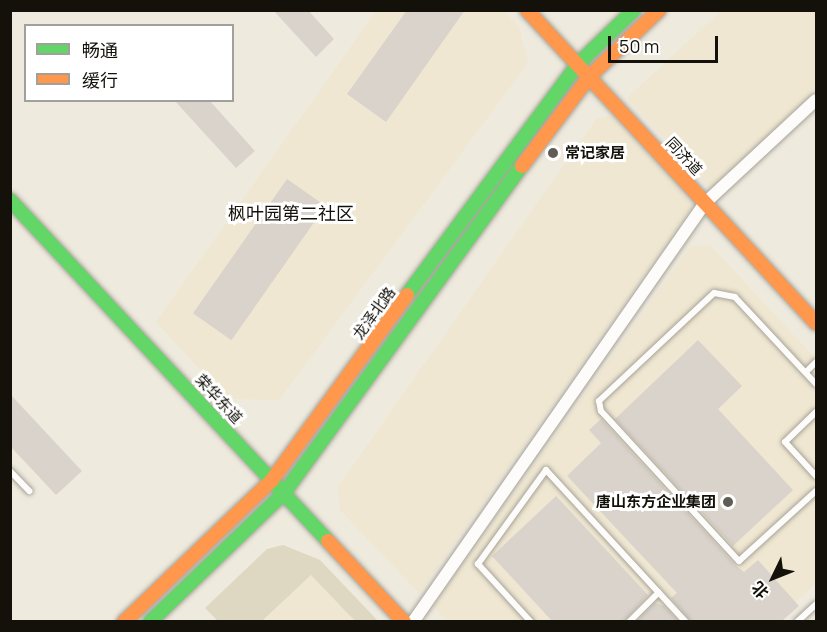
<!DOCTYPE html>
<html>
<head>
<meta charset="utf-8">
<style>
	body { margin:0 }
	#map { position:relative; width:827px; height:632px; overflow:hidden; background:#efeade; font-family:Manrope,"Noto Sans SC",sans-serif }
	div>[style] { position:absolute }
	.built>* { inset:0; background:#efe7d1 }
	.green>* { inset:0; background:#ded7c2 }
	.building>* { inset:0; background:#dad3cc; transform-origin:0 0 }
	.roads { filter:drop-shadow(0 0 2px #a7a49a) drop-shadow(0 0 2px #a7a49a) }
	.lane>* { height:6px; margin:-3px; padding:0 3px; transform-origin:3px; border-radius:3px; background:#fdfcfa }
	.street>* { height:12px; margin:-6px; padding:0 6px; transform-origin:6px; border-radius:6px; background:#fdfcfa }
	.fast>* { height:14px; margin:-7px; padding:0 7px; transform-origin:7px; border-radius:7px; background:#63d668 }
	.slow>* { height:14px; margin:-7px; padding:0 7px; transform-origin:7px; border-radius:7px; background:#ff974d }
	.dots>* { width:16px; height:16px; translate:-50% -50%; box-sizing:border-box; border:3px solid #fff; border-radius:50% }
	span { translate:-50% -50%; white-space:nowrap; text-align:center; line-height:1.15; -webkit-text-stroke:6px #fff; paint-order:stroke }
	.poi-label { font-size:15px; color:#131109; font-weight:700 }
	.left { translate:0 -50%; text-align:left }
	.right { translate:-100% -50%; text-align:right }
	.street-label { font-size:15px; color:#131109 }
	.quarter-label { font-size:18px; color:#131109 }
	.frame { position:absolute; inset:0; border:12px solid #131109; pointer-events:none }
	.legend { position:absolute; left:24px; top:24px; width:210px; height:78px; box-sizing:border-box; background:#fff; border:2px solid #a1a09d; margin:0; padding:8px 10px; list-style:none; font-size:18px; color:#131109 }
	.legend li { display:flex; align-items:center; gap:12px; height:30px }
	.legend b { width:30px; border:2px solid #a1a09d }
	.north { position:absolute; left:743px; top:548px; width:60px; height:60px; -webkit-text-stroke:4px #fff; paint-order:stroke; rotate:227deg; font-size:16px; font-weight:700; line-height:24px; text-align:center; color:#131109 }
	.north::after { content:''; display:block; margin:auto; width:21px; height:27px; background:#131109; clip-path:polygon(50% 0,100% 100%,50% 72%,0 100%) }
	.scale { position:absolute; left:608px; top:36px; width:110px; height:27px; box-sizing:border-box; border:3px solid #131109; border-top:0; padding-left:8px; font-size:18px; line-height:21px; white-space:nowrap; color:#131109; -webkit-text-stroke:4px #fff; paint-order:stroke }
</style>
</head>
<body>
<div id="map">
	<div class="built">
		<div style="clip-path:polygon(376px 11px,504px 11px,519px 26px,528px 63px,279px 400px,227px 399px,156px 322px)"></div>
		<div style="clip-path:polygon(721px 11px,816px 11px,816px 91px,711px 189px,627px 98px)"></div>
		<div style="clip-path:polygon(613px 116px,693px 206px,419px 593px,340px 510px,338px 487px,597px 118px)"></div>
		<div style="clip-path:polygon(710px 245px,816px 359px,816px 583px,775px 621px,448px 622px,433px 606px,691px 246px)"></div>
		<div style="clip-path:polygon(311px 575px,355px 621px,262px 622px)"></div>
	</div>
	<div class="green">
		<div style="clip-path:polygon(283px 545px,320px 560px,378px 621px,355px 621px,311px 575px,262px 621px,218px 621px,205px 608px,267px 549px)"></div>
	</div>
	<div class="building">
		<div style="clip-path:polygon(273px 10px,308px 10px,334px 39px,316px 57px)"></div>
		<div style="clip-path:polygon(407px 10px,465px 10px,386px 122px,347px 94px)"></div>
		<div style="clip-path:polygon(174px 100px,209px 100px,255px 151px,236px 168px)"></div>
		<div style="left:287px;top:179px;width:47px;height:164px;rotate:35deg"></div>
		<div style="clip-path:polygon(698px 340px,742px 386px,718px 409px,793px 490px,733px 546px,615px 419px)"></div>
		<div style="clip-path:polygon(10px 394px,82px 471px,56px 495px,10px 446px)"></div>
		<div style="clip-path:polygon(601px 419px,735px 565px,744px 572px,758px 560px,799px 606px,782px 621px,691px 621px,671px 598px,677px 593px,567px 476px,601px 443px,589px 430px)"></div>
		<div style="clip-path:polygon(556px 496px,648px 595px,624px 621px,552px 621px,492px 556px)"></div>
		<div style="clip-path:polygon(655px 603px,664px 606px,678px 621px,637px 621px)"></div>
	</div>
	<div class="roads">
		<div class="lane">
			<div style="left:806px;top:372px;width:14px;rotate:-45deg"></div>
			<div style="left:816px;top:384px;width:119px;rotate:-133deg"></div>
			<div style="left:735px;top:297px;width:21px;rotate:-169deg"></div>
			<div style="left:714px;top:293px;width:158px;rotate:136.8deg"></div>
			<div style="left:599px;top:401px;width:10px;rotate:79deg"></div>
			<div style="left:601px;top:411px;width:204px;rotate:47.4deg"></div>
			<div style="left:739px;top:561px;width:104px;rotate:-42.3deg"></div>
			<div style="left:816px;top:412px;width:43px;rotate:135.9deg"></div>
			<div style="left:785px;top:442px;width:46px;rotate:47.6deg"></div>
			<div style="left:10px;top:471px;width:28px;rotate:46deg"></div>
			<div style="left:531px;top:622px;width:79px;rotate:-132.4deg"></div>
			<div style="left:478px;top:564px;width:116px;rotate:-54.1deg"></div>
			<div style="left:546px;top:470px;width:207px;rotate:47.4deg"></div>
			<div style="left:629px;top:622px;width:42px;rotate:-45deg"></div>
			<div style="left:797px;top:622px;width:26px;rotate:-43deg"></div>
		</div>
		<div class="street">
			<div style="left:413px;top:622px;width:511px;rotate:-55.13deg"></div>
			<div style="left:705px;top:203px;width:151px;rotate:-42.9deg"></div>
		</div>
		<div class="fast">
			<div style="left:10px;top:200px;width:466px;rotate:47deg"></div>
			<div style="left:407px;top:295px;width:287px;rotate:-53.5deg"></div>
			<div style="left:578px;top:64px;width:78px;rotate:-44deg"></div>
			<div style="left:150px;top:622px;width:186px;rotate:-43.9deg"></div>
			<div style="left:284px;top:493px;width:404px;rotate:-54deg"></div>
		</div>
		<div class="slow">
			<div style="left:527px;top:10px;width:426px;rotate:47.3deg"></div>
			<div style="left:522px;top:166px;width:111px;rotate:-53deg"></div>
			<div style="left:589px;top:77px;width:97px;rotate:-43.7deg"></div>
			<div style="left:328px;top:541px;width:111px;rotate:46.8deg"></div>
			<div style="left:124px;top:622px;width:205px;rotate:-43.8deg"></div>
			<div style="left:272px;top:480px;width:229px;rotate:-53.9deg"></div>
		</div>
	</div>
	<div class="dots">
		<div style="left:553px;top:153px;background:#605d54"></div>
		<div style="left:728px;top:502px;background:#605d54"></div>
	</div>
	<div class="poi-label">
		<span class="left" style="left:565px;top:153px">常记家居</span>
		<span class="right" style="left:716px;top:502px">唐山东方企业集团</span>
	</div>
	<div class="street-label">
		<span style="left:684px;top:156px;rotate:47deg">同济道</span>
		<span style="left:374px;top:313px;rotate:-54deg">龙泽北路</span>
		<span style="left:219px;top:399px;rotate:47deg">荣华东道</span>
	</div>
	<div class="quarter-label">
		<span style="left:291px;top:213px">枫叶园第二社区</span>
	</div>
	<div class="frame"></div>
	<ul class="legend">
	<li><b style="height:8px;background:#63d668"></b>畅通</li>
	<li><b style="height:8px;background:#ff974d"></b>缓行</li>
	</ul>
	<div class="north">北</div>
	<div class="scale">50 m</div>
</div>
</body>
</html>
